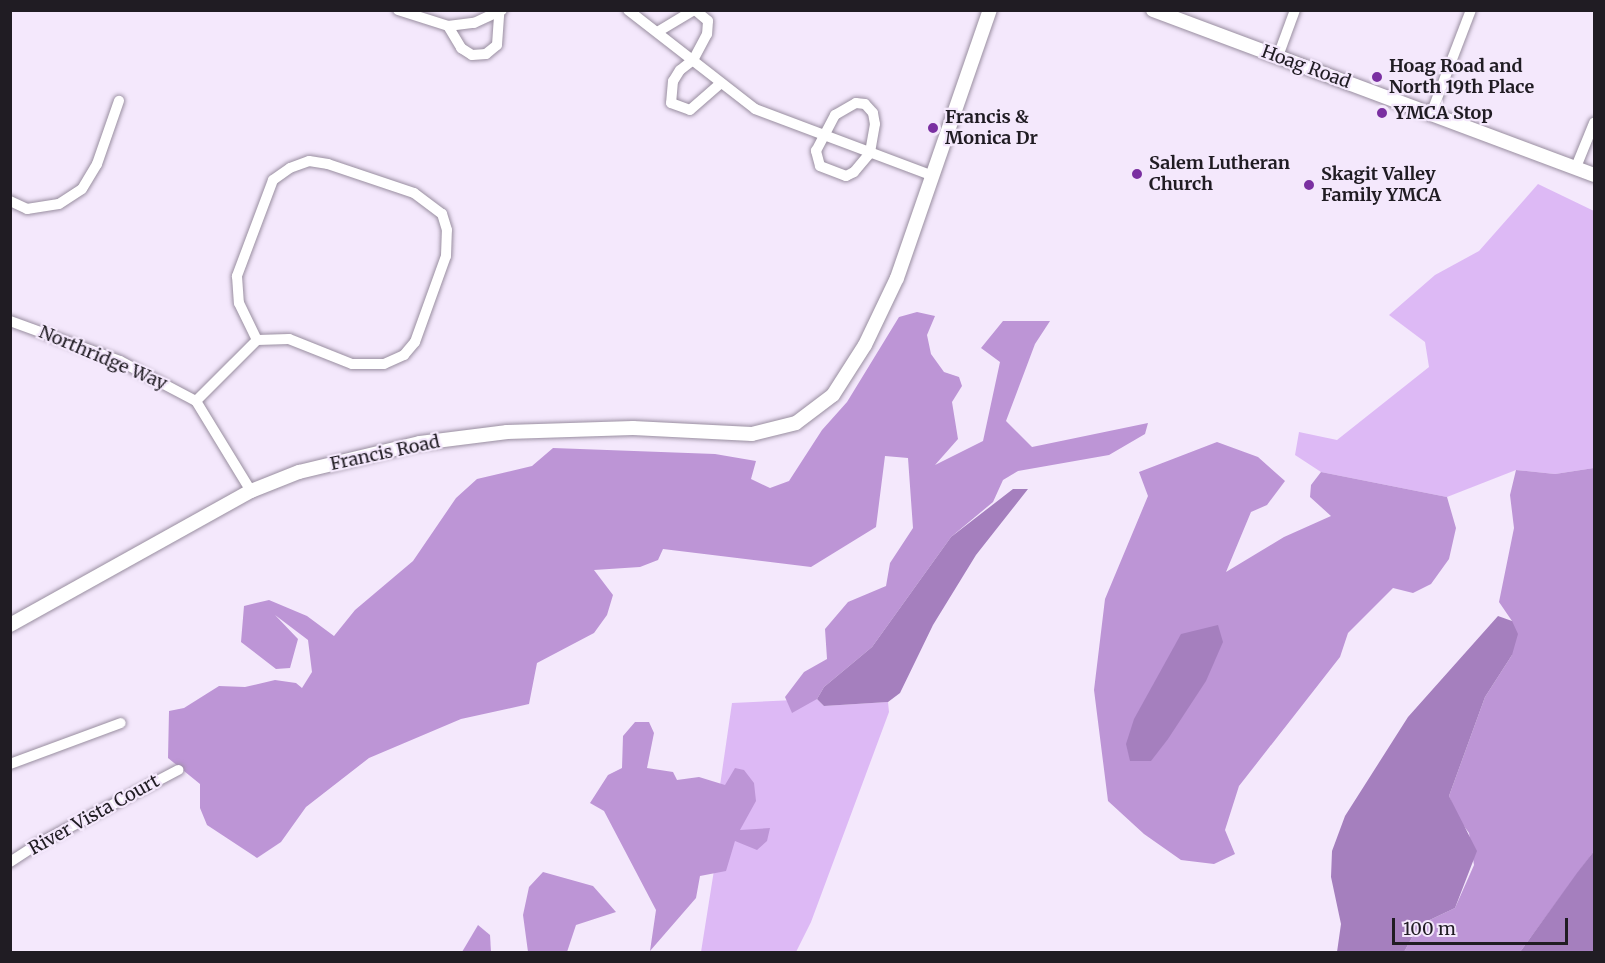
<!DOCTYPE html>
<html>
<head>
<meta charset="utf-8">
<style>
	body { margin:0 }
	#map { position:relative; width:1605px; height:963px; overflow:hidden; background:#f4e8fc; font-family:Merriweather,serif }
	div>[style] { position:absolute }
	.green>* { inset:0; background:#ddb9f5 }
	.forest>* { inset:0; background:#bd95d6 }
	.water>* { inset:0; background:#a57fbe }
	.roads { filter:drop-shadow(0 0 2px #998ea0) drop-shadow(0 0 2px #998ea0) }
	.minor>* { height:10px; margin:-5px; padding:0 5px; transform-origin:5px; border-radius:5px; background:#fff }
	.tertiary>* { height:14px; margin:-7px; padding:0 7px; transform-origin:7px; border-radius:7px; background:#fff }
	.dots>* { width:16px; height:16px; translate:-50% -50%; box-sizing:border-box; border:3px solid #f4e8fc; border-radius:50% }
	span { translate:-50% -50%; white-space:nowrap; text-align:center; line-height:1.15; -webkit-text-stroke:4.5px #f4e8fc; paint-order:stroke }
	.street-label { font-size:18px; color:#201c23 }
	.poi-label { font-size:18px; color:#201c23; font-weight:700 }
	.left { translate:0 -50%; text-align:left }
	.frame { position:absolute; inset:0; border:12px solid #201c23; pointer-events:none }
	.scale { position:absolute; left:1392px; top:918px; width:176px; height:27px; box-sizing:border-box; border:3px solid #201c23; border-top:0; padding-left:8px; font-size:18px; line-height:21px; white-space:nowrap; color:#201c23; -webkit-text-stroke:4px #f4e8fc; paint-order:stroke }
</style>
</head>
<body>
<div id="map">
	<div class="green">
		<div style="clip-path:polygon(1538px 184px,1594px 211px,1594px 468px,1555px 474px,1516px 470px,1447px 497px,1321px 472px,1295px 455px,1299px 432px,1337px 440px,1429px 367px,1425px 342px,1389px 315px,1435px 275px,1479px 251px)"></div>
		<div style="clip-path:polygon(817px 699px,824px 706px,888px 702px,889px 712px,811px 922px,796px 952px,701px 952px,715px 864px,717px 806px,732px 703px)"></div>
	</div>
	<div class="forest">
		<div style="clip-path:polygon(917px 312px,935px 316px,927px 335px,931px 354px,944px 372px,959px 377px,962px 386px,952px 402px,958px 439px,935px 465px,983px 441px,1000px 362px,981px 348px,1003px 321px,1050px 321px,1035px 344px,1006px 421px,1032px 447px,1148px 423px,1145px 434px,1109px 455px,1018px 471px,1003px 480px,993px 502px,951px 537px,872px 647px,824px 687px,817px 699px,792px 713px,785px 697px,804px 672px,827px 659px,825px 629px,848px 602px,886px 586px,890px 563px,913px 528px,908px 458px,885px 456px,876px 527px,811px 567px,663px 549px,658px 560px,640px 567px,594px 570px,613px 595px,607px 615px,594px 633px,537px 663px,529px 704px,461px 719px,369px 758px,306px 807px,281px 842px,257px 858px,207px 825px,200px 808px,200px 784px,168px 758px,169px 711px,184px 708px,219px 686px,245px 687px,275px 680px,296px 683px,302px 688px,312px 672px,308px 640px,275px 615px,298px 639px,290px 668px,276px 669px,241px 642px,244px 606px,269px 600px,307px 616px,334px 636px,355px 610px,413px 561px,456px 498px,477px 479px,532px 466px,553px 448px,715px 454px,756px 461px,751px 479px,770px 488px,789px 481px,822px 430px,847px 402px,899px 317px)"></div>
		<div style="clip-path:polygon(1217px 442px,1258px 457px,1285px 481px,1267px 505px,1251px 512px,1226px 572px,1284px 537px,1331px 516px,1310px 497px,1311px 485px,1321px 472px,1447px 497px,1456px 528px,1449px 559px,1431px 584px,1413px 593px,1393px 588px,1348px 633px,1340px 657px,1239px 786px,1225px 830px,1235px 854px,1214px 864px,1181px 860px,1144px 834px,1108px 801px,1094px 690px,1105px 599px,1148px 496px,1139px 472px)"></div>
		<div style="clip-path:polygon(1594px 468px,1594px 851px,1520px 952px,1404px 952px,1419px 925px,1455px 908px,1474px 865px,1469px 833px,1458px 818px,1449px 796px,1485px 697px,1512px 655px,1512px 621px,1499px 602px,1514px 528px,1510px 495px,1516px 470px,1555px 474px)"></div>
		<div style="clip-path:polygon(635px 722px,649px 722px,654px 733px,647px 768px,673px 772px,677px 780px,699px 777px,725px 785px,735px 768px,744px 770px,754px 783px,756px 801px,740px 830px,770px 828px,767px 841px,757px 850px,735px 841px,726px 871px,700px 876px,696px 898px,650px 951px,656px 910px,604px 811px,590px 803px,608px 775px,622px 768px,623px 736px)"></div>
		<div style="clip-path:polygon(543px 872px,593px 886px,616px 912px,576px 925px,567px 952px,528px 952px,523px 915px,529px 887px)"></div>
		<div style="clip-path:polygon(478px 925px,490px 935px,491px 952px,462px 952px)"></div>
	</div>
	<div class="water">
		<div style="clip-path:polygon(1013px 489px,1028px 489px,976px 555px,933px 625px,900px 693px,888px 702px,824px 706px,817px 699px,824px 687px,872px 647px,951px 537px)"></div>
		<div style="clip-path:polygon(1498px 616px,1512px 621px,1518px 634px,1512px 655px,1485px 697px,1449px 796px,1477px 851px,1455px 908px,1419px 925px,1404px 952px,1337px 952px,1341px 924px,1331px 877px,1332px 851px,1345px 816px,1408px 717px)"></div>
		<div style="clip-path:polygon(1218px 625px,1223px 642px,1206px 681px,1168px 739px,1151px 761px,1130px 761px,1126px 744px,1134px 719px,1181px 634px)"></div>
		<div style="clip-path:polygon(1594px 851px,1594px 952px,1520px 952px,1577px 873px)"></div>
	</div>
	<div class="roads">
		<div class="minor">
			<div style="left:398px;top:10px;width:52px;rotate:17.7deg"></div>
			<div style="left:448px;top:26px;width:26px;rotate:-7deg"></div>
			<div style="left:474px;top:23px;width:31px;rotate:-25deg"></div>
			<div style="left:628px;top:10px;width:161px;rotate:37.9deg"></div>
			<div style="left:755px;top:109px;width:190px;rotate:20.6deg"></div>
			<div style="left:695px;top:10px;width:17px;rotate:40deg"></div>
			<div style="left:708px;top:21px;width:13px;rotate:94deg"></div>
			<div style="left:707px;top:34px;width:30px;rotate:118deg"></div>
			<div style="left:693px;top:60px;width:16px;rotate:142deg"></div>
			<div style="left:680px;top:70px;width:13px;rotate:122deg"></div>
			<div style="left:673px;top:81px;width:22px;rotate:95deg"></div>
			<div style="left:671px;top:103px;width:20px;rotate:20deg"></div>
			<div style="left:690px;top:110px;width:41px;rotate:-41.1deg"></div>
			<div style="left:448px;top:26px;width:26px;rotate:59deg"></div>
			<div style="left:461px;top:48px;width:13px;rotate:32deg"></div>
			<div style="left:472px;top:55px;width:14px;rotate:-4deg"></div>
			<div style="left:486px;top:54px;width:14px;rotate:-39deg"></div>
			<div style="left:497px;top:45px;width:31px;rotate:-86deg"></div>
			<div style="left:659px;top:31px;width:41px;rotate:-31deg"></div>
			<div style="left:1278px;top:56px;width:49px;rotate:-69.7deg"></div>
			<div style="left:856px;top:103px;width:9px;rotate:6deg"></div>
			<div style="left:865px;top:104px;width:12px;rotate:48deg"></div>
			<div style="left:873px;top:113px;width:11px;rotate:80deg"></div>
			<div style="left:875px;top:124px;width:29px;rotate:100deg"></div>
			<div style="left:870px;top:153px;width:25px;rotate:130deg"></div>
			<div style="left:854px;top:172px;width:9px;rotate:153deg"></div>
			<div style="left:846px;top:176px;width:28px;rotate:-159deg"></div>
			<div style="left:820px;top:166px;width:16px;rotate:-105deg"></div>
			<div style="left:816px;top:151px;width:41px;rotate:-62.2deg"></div>
			<div style="left:835px;top:115px;width:24px;rotate:-30deg"></div>
			<div style="left:1431px;top:114px;width:111px;rotate:-69deg"></div>
			<div style="left:1576px;top:167px;width:48px;rotate:-67.8deg"></div>
			<div style="left:10px;top:201px;width:19px;rotate:25deg"></div>
			<div style="left:27px;top:209px;width:32px;rotate:-9deg"></div>
			<div style="left:59px;top:204px;width:27px;rotate:-33deg"></div>
			<div style="left:82px;top:189px;width:29px;rotate:-59deg"></div>
			<div style="left:97px;top:164px;width:67px;rotate:-70.8deg"></div>
			<div style="left:10px;top:321px;width:117px;rotate:20deg"></div>
			<div style="left:120px;top:361px;width:86px;rotate:27.8deg"></div>
			<div style="left:196px;top:401px;width:105px;rotate:58.6deg"></div>
			<div style="left:196px;top:401px;width:86px;rotate:-45deg"></div>
			<div style="left:257px;top:340px;width:32px;rotate:-2deg"></div>
			<div style="left:289px;top:339px;width:68px;rotate:21.6deg"></div>
			<div style="left:352px;top:364px;width:32px"></div>
			<div style="left:384px;top:364px;width:22px;rotate:-24deg"></div>
			<div style="left:404px;top:355px;width:17px;rotate:-50deg"></div>
			<div style="left:415px;top:342px;width:91px;rotate:-70.2deg"></div>
			<div style="left:446px;top:256px;width:26px;rotate:-88deg"></div>
			<div style="left:447px;top:230px;width:17px;rotate:-107deg"></div>
			<div style="left:442px;top:214px;width:35px;rotate:-143deg"></div>
			<div style="left:414px;top:193px;width:91px;rotate:-161.4deg"></div>
			<div style="left:328px;top:164px;width:19px;rotate:-171deg"></div>
			<div style="left:309px;top:161px;width:20px;rotate:160deg"></div>
			<div style="left:290px;top:168px;width:21px;rotate:145deg"></div>
			<div style="left:273px;top:180px;width:103px;rotate:110.6deg"></div>
			<div style="left:237px;top:276px;width:27px;rotate:86deg"></div>
			<div style="left:239px;top:303px;width:41px;rotate:64.1deg"></div>
			<div style="left:10px;top:764px;width:118px;rotate:-20.3deg"></div>
			<div style="left:10px;top:862px;width:31px;rotate:-33deg"></div>
			<div style="left:36px;top:845px;width:161px;rotate:-27.8deg"></div>
		</div>
		<div class="tertiary">
			<div style="left:1153px;top:10px;width:471px;rotate:20.5deg"></div>
			<div style="left:10px;top:625px;width:276px;rotate:-29.1deg"></div>
			<div style="left:251px;top:491px;width:52px;rotate:-21.6deg"></div>
			<div style="left:299px;top:472px;width:124px;rotate:-13.5deg"></div>
			<div style="left:420px;top:443px;width:88px;rotate:-7.2deg"></div>
			<div style="left:507px;top:432px;width:126px;rotate:-1.8deg"></div>
			<div style="left:633px;top:428px;width:119px;rotate:2.9deg"></div>
			<div style="left:752px;top:434px;width:45px;rotate:-14deg"></div>
			<div style="left:796px;top:423px;width:46px;rotate:-37.1deg"></div>
			<div style="left:833px;top:395px;width:59px;rotate:-57.4deg"></div>
			<div style="left:865px;top:345px;width:74px;rotate:-64.5deg"></div>
			<div style="left:897px;top:278px;width:284px;rotate:-70.9deg"></div>
		</div>
	</div>
	<div class="dots">
		<div style="left:1377px;top:77px;background:#7a2fa1"></div>
		<div style="left:1382px;top:113px;background:#7a2fa1"></div>
		<div style="left:933px;top:128px;background:#7a2fa1"></div>
		<div style="left:1137px;top:174px;background:#7a2fa1"></div>
		<div style="left:1309px;top:185px;background:#7a2fa1"></div>
	</div>
	<div class="street-label">
		<span style="left:1306px;top:67px;rotate:20deg">Hoag Road</span>
		<span style="left:103px;top:358px;rotate:23deg">Northridge Way</span>
		<span style="left:385px;top:453px;rotate:-12deg">Francis Road</span>
		<span style="left:94px;top:815px;rotate:-29deg">River Vista Court</span>
	</div>
	<div class="poi-label">
		<span class="left" style="left:1389px;top:77px">Hoag Road and<br>North 19th Place</span>
		<span class="left" style="left:1394px;top:113px">YMCA Stop</span>
		<span class="left" style="left:945px;top:128px">Francis &amp;<br>Monica Dr</span>
		<span class="left" style="left:1149px;top:174px">Salem Lutheran<br>Church</span>
		<span class="left" style="left:1321px;top:185px">Skagit Valley<br>Family YMCA</span>
	</div>
	<div class="frame"></div>
	<div class="scale">100 m</div>
</div>
</body>
</html>
